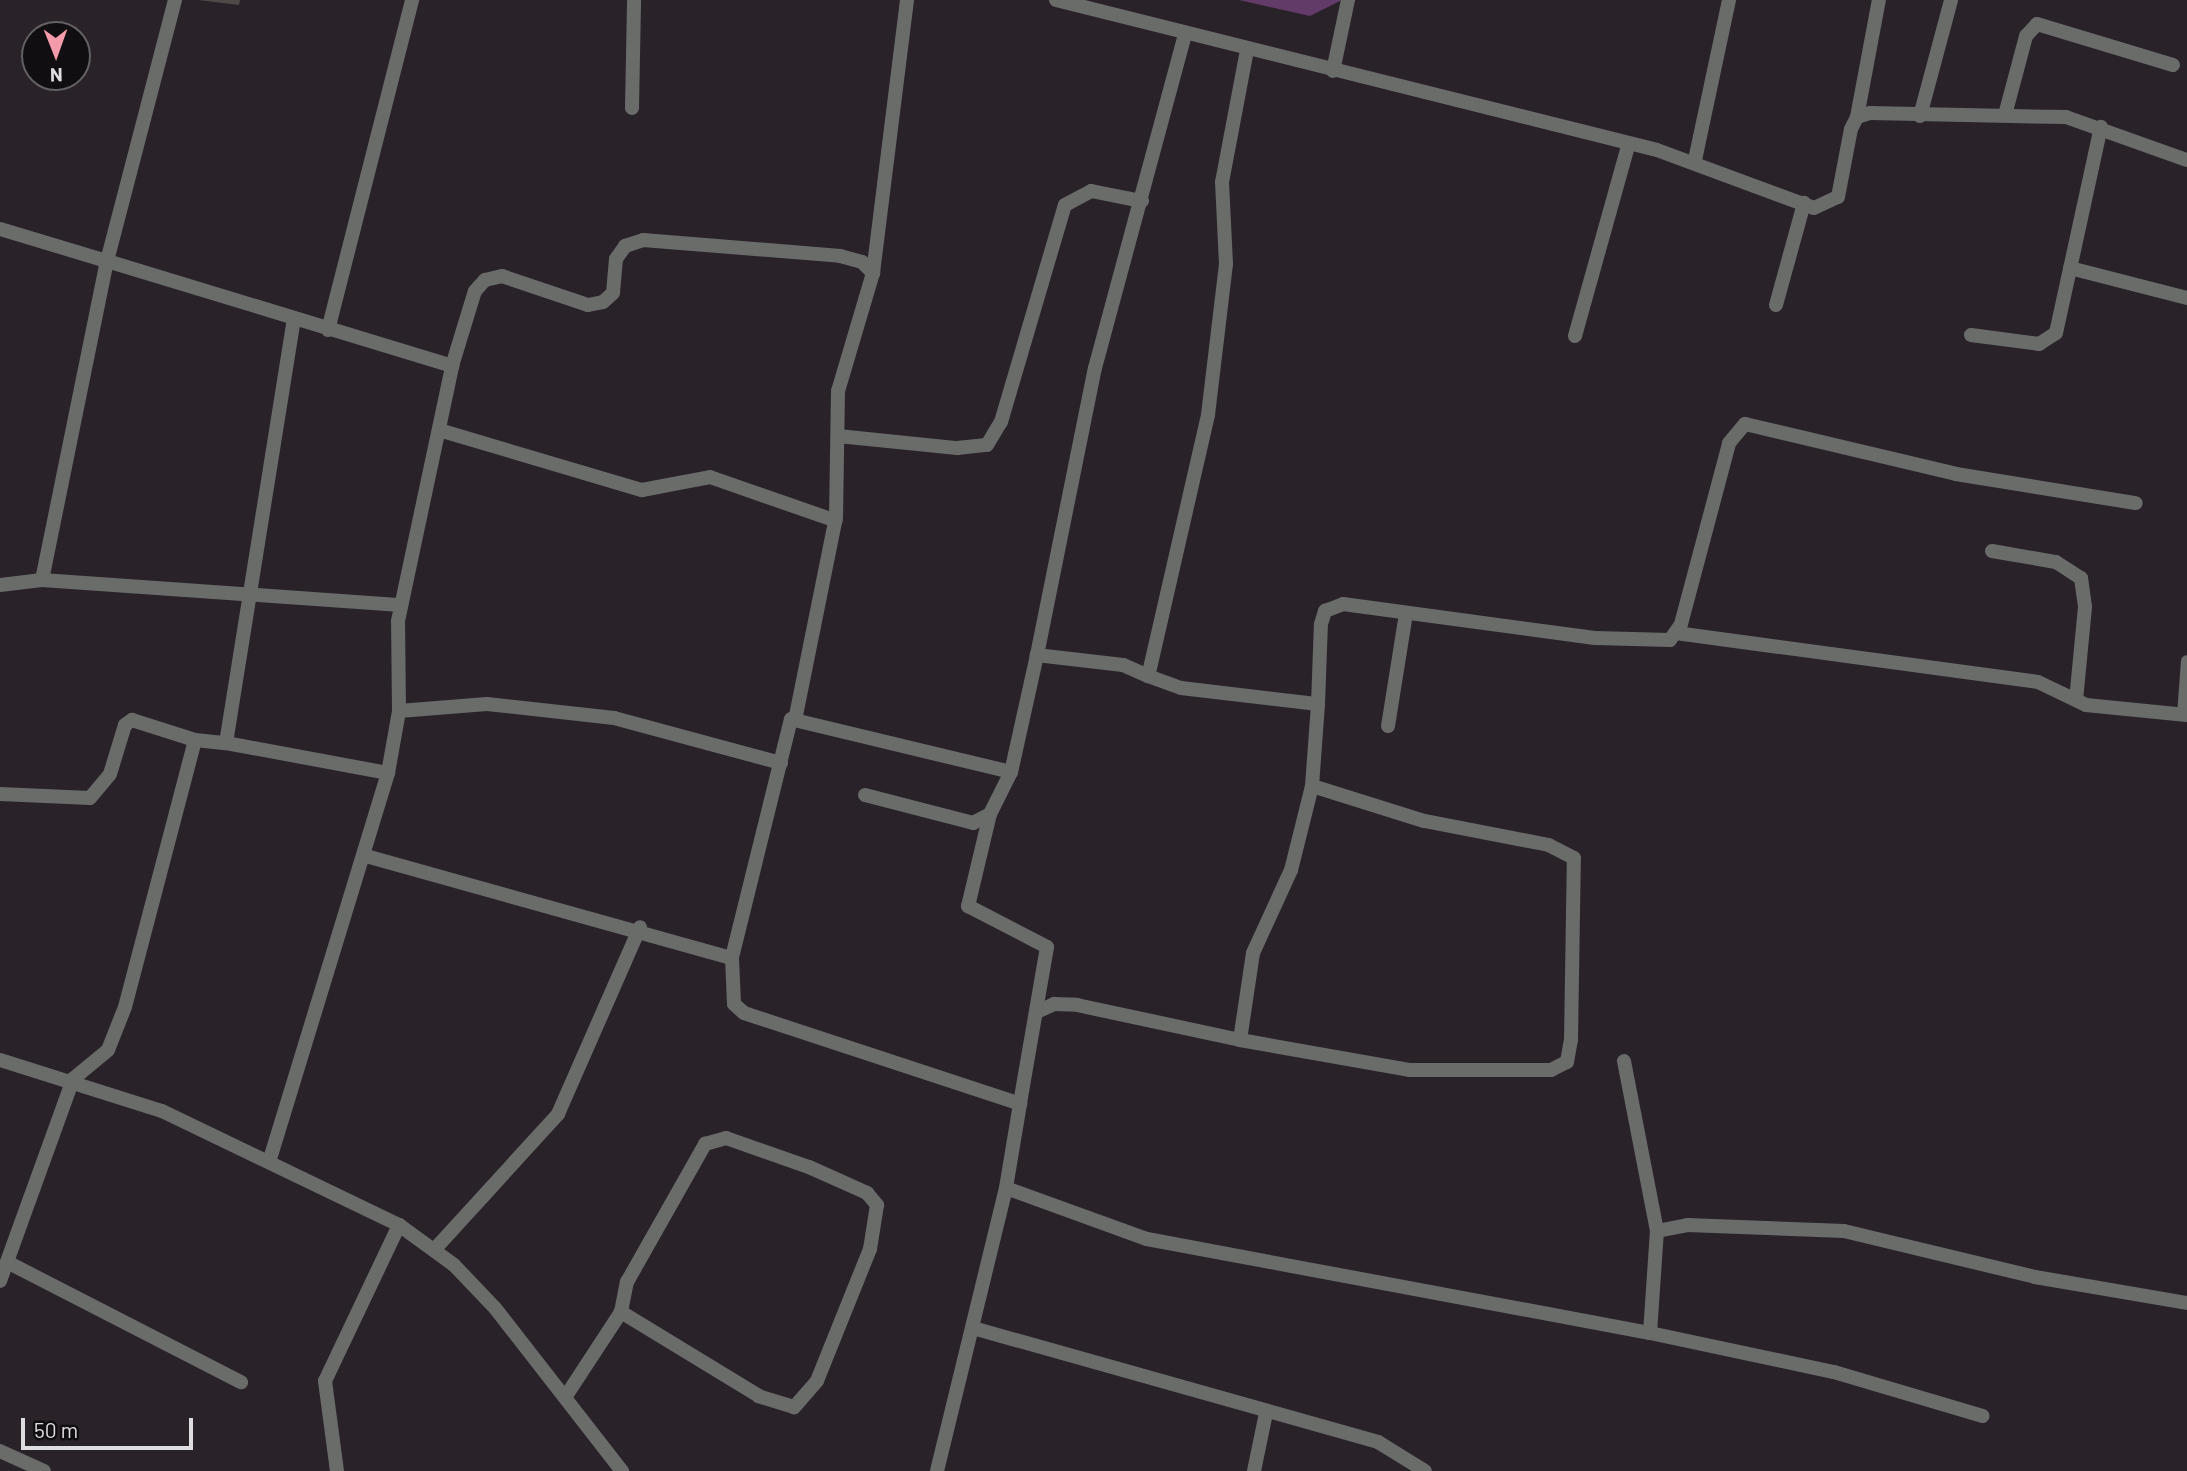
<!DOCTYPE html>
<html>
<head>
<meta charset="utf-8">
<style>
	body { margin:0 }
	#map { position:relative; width:2187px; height:1471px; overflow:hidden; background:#292329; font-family:Barlow,sans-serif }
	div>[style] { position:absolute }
	.green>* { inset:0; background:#623b68 }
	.service>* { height:12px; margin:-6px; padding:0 6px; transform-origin:6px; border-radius:6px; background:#696c69 }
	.minor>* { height:14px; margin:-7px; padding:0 7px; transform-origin:7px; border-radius:7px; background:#696c69 }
	.wall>* { inset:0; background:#504747 }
	span { translate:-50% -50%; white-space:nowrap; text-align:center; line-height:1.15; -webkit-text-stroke:5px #100e10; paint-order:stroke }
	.north { position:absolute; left:21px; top:21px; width:70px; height:70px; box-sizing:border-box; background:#100e10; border:2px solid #636164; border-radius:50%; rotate:179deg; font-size:19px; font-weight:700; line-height:28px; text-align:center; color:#e0dde1 }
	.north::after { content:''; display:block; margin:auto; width:24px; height:32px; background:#f39aab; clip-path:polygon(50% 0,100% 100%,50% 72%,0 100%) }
	.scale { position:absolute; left:21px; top:1418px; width:172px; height:32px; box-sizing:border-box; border:4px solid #e0dde1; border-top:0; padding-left:9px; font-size:21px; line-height:24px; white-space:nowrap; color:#e0dde1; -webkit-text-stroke:5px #100e10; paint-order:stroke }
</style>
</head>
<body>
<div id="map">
	<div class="green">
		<div style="clip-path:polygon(1239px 0,1342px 0,1310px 16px)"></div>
	</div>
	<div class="service">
		<div style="left:2183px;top:715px;width:54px;rotate:-85.8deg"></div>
	</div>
	<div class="minor">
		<div style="left:1056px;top:0;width:619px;rotate:14.01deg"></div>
		<div style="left:1657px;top:150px;width:167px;rotate:20.3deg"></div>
		<div style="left:1814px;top:208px;width:26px;rotate:-25deg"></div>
		<div style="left:1838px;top:197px;width:69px;rotate:-79.2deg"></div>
		<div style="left:1851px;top:129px;width:13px;rotate:-63deg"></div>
		<div style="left:1857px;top:117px;width:14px;rotate:-17deg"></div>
		<div style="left:1870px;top:113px;width:196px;rotate:1.2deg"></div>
		<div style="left:2066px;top:117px;width:128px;rotate:19.6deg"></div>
		<div style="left:1247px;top:50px;width:134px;rotate:100.7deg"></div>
		<div style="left:1222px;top:182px;width:82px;rotate:87.2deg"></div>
		<div style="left:1226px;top:264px;width:152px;rotate:96.8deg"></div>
		<div style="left:1208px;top:415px;width:268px;rotate:102.9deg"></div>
		<div style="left:1148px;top:676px;width:27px;rotate:-156deg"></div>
		<div style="left:1123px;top:665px;width:87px;rotate:-173.4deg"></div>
		<div style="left:1037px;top:655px;width:120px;rotate:102.5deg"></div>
		<div style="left:1011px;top:772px;width:226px;rotate:-166.5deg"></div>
		<div style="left:791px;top:719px;width:246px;rotate:103.9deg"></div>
		<div style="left:732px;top:958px;width:46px;rotate:87.5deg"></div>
		<div style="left:734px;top:1004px;width:13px;rotate:42deg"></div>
		<div style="left:744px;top:1013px;width:291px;rotate:18.2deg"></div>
		<div style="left:1020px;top:1104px;width:85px;rotate:99.5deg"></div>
		<div style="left:1006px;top:1188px;width:150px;rotate:19.9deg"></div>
		<div style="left:1147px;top:1239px;width:512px;rotate:10.59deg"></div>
		<div style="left:1650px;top:1333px;width:102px;rotate:-86.1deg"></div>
		<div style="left:1657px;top:1231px;width:31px;rotate:-11deg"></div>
		<div style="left:1687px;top:1225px;width:157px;rotate:2.2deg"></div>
		<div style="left:1844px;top:1231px;width:196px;rotate:13.5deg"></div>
		<div style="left:2035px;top:1277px;width:154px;rotate:9.7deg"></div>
		<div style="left:1333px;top:71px;width:73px;rotate:-78.1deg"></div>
		<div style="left:632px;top:108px;width:108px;rotate:-88.9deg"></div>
		<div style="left:2005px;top:115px;width:82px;rotate:-75.1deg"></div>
		<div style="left:2026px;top:36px;width:16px;rotate:-47deg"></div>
		<div style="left:2037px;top:24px;width:142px;rotate:16.8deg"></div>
		<div style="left:1920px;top:116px;width:120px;rotate:-75deg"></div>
		<div style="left:1857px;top:117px;width:119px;rotate:-79.4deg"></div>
		<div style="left:1695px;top:160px;width:164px;rotate:-78deg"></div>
		<div style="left:0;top:229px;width:112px;rotate:16.7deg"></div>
		<div style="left:107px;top:261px;width:270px;rotate:-75.4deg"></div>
		<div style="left:2070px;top:268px;width:121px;rotate:14.4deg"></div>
		<div style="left:873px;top:273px;width:275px;rotate:-82.9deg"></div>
		<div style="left:1776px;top:305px;width:106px;rotate:-74.6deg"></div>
		<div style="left:328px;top:330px;width:341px;rotate:-75.7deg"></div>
		<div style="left:1971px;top:335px;width:69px;rotate:7.5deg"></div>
		<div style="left:2039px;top:344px;width:20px;rotate:-33deg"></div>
		<div style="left:2056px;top:333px;width:211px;rotate:-77.7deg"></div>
		<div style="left:1575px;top:336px;width:200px;rotate:-74.4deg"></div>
		<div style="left:439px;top:430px;width:212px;rotate:16.5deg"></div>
		<div style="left:642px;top:490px;width:69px;rotate:-10.8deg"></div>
		<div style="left:710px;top:477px;width:133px;rotate:19.2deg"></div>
		<div style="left:838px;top:436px;width:120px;rotate:5.8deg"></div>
		<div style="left:957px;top:448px;width:30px;rotate:-6deg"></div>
		<div style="left:987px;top:445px;width:27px;rotate:-59deg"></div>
		<div style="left:1001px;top:422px;width:226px;rotate:-73.6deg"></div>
		<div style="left:1065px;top:205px;width:30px;rotate:-28deg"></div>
		<div style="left:1091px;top:191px;width:52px;rotate:11.1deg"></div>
		<div style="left:1992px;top:551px;width:65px;rotate:9.8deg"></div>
		<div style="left:2056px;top:562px;width:30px;rotate:33deg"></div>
		<div style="left:2081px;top:578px;width:29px;rotate:82deg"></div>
		<div style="left:2085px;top:607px;width:93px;rotate:95.5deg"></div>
		<div style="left:42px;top:580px;width:326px;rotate:-78.5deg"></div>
		<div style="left:107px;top:261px;width:361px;rotate:16.9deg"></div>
		<div style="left:0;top:585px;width:42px;rotate:-6.8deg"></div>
		<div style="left:42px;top:580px;width:360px;rotate:4deg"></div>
		<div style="left:1676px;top:633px;width:365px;rotate:7.7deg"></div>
		<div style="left:2038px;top:682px;width:53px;rotate:25.6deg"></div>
		<div style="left:2086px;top:705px;width:101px;rotate:5.7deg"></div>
		<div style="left:1037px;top:655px;width:293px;rotate:-78.6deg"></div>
		<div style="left:1095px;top:368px;width:345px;rotate:-74.9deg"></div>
		<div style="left:1148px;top:676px;width:35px;rotate:20deg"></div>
		<div style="left:1181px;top:688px;width:138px;rotate:6.7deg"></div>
		<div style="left:1318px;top:704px;width:80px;rotate:-87.9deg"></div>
		<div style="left:1321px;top:624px;width:14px;rotate:-73deg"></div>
		<div style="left:1325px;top:611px;width:19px;rotate:-21deg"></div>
		<div style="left:1343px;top:604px;width:254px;rotate:7.7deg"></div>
		<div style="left:1595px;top:638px;width:75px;rotate:1.5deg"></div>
		<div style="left:1670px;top:640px;width:19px;rotate:-55deg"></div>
		<div style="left:1681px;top:624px;width:187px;rotate:-75.1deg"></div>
		<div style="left:1729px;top:443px;width:25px;rotate:-50deg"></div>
		<div style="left:1745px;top:424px;width:217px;rotate:13.3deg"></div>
		<div style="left:1956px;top:474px;width:182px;rotate:9.2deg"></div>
		<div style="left:399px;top:711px;width:88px;rotate:-4.5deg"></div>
		<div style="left:487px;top:704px;width:128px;rotate:6.3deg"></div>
		<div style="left:614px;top:718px;width:173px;rotate:15.1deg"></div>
		<div style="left:1388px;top:726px;width:114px;rotate:-80.9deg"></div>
		<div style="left:226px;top:743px;width:165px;rotate:10.5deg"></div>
		<div style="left:1312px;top:786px;width:82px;rotate:-85.8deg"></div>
		<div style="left:0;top:794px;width:90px;rotate:2.5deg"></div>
		<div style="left:90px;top:798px;width:31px;rotate:-50deg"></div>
		<div style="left:110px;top:774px;width:51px;rotate:-73deg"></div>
		<div style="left:125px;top:725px;width:9px;rotate:-36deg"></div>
		<div style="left:132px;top:720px;width:66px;rotate:17.6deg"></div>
		<div style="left:865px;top:795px;width:112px;rotate:14.5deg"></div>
		<div style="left:973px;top:823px;width:19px;rotate:-28deg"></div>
		<div style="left:990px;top:814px;width:47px;rotate:-63.4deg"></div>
		<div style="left:990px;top:814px;width:95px;rotate:103.4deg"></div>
		<div style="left:968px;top:906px;width:89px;rotate:27.4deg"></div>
		<div style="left:1047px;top:947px;width:159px;rotate:99.8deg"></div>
		<div style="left:366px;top:856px;width:380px;rotate:15.6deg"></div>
		<div style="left:1039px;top:1011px;width:17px;rotate:-25deg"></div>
		<div style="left:1054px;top:1004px;width:23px;rotate:2deg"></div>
		<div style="left:1077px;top:1005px;width:167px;rotate:12.1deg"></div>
		<div style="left:1240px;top:1040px;width:173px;rotate:10deg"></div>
		<div style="left:1410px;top:1070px;width:141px"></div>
		<div style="left:1551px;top:1070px;width:18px;rotate:-27deg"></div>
		<div style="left:1567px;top:1062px;width:22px;rotate:-80deg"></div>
		<div style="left:1571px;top:1040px;width:182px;rotate:-89.1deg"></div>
		<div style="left:1574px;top:858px;width:28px;rotate:-153deg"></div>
		<div style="left:1549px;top:845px;width:127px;rotate:-169.1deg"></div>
		<div style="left:1424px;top:821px;width:117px;rotate:-162.6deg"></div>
		<div style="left:1312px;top:786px;width:87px;rotate:104deg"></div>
		<div style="left:1291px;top:870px;width:91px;rotate:114.6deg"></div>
		<div style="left:1253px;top:953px;width:88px;rotate:98.5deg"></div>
		<div style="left:0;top:1060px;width:170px;rotate:17.5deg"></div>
		<div style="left:162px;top:1111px;width:263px;rotate:25.7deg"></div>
		<div style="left:399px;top:1225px;width:68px;rotate:36deg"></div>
		<div style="left:454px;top:1265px;width:59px;rotate:46.4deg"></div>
		<div style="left:495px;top:1308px;width:207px;rotate:52.1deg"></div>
		<div style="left:1624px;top:1061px;width:173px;rotate:79deg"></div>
		<div style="left:270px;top:1159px;width:404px;rotate:-73deg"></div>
		<div style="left:388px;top:773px;width:63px;rotate:-79.9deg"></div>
		<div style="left:399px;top:711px;width:90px;rotate:-90.6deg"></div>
		<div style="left:398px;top:621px;width:261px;rotate:-78deg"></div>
		<div style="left:452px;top:366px;width:78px;rotate:-73deg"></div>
		<div style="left:475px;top:291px;width:15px;rotate:-48deg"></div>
		<div style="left:485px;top:280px;width:17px;rotate:-13deg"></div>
		<div style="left:502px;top:276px;width:91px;rotate:18.6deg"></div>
		<div style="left:588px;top:305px;width:15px;rotate:-11deg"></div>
		<div style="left:603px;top:302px;width:13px;rotate:-42deg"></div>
		<div style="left:613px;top:293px;width:34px;rotate:-85deg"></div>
		<div style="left:616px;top:259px;width:16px;rotate:-55deg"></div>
		<div style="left:625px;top:246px;width:19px;rotate:-18deg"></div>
		<div style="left:643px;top:240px;width:198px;rotate:4.6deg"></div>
		<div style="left:840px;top:256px;width:23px;rotate:15deg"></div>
		<div style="left:862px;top:262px;width:16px;rotate:45deg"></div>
		<div style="left:873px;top:273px;width:123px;rotate:106.5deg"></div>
		<div style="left:838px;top:391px;width:126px;rotate:90.9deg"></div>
		<div style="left:836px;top:517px;width:207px;rotate:101.4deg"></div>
		<div style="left:434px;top:1250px;width:184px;rotate:-47.6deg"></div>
		<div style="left:558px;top:1114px;width:204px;rotate:-66.3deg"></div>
		<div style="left:9px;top:1263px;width:261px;rotate:27.2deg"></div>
		<div style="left:0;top:1281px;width:215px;rotate:-70.1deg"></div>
		<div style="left:73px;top:1079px;width:45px;rotate:-39.6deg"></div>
		<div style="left:108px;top:1050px;width:46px;rotate:-68.4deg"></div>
		<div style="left:125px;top:1007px;width:276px;rotate:-75.3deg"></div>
		<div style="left:195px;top:740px;width:31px;rotate:6deg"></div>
		<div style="left:226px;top:743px;width:428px;rotate:-80.9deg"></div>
		<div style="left:973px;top:1328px;width:421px;rotate:15.7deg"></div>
		<div style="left:1378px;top:1442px;width:55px;rotate:31.7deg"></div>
		<div style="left:1650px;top:1333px;width:188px;rotate:12deg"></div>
		<div style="left:1834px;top:1372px;width:155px;rotate:16.5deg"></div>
		<div style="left:566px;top:1396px;width:100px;rotate:-56.8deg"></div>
		<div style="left:621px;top:1312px;width:31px;rotate:-79deg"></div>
		<div style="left:627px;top:1282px;width:159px;rotate:-60.5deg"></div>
		<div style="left:705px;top:1144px;width:22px;rotate:-16deg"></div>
		<div style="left:726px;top:1138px;width:88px;rotate:19.3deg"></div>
		<div style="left:809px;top:1167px;width:64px;rotate:24.1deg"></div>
		<div style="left:867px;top:1193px;width:16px;rotate:50deg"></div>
		<div style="left:877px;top:1205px;width:45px;rotate:99deg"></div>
		<div style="left:870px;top:1249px;width:142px;rotate:111.9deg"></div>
		<div style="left:817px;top:1381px;width:35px;rotate:131deg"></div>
		<div style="left:794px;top:1407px;width:37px;rotate:-163deg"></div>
		<div style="left:759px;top:1396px;width:162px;rotate:-148.7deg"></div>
		<div style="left:0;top:1451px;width:48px;rotate:24.4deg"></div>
		<div style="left:337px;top:1471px;width:91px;rotate:-97.6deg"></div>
		<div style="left:325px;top:1381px;width:173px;rotate:-64.6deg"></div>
		<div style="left:937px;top:1471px;width:291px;rotate:-76.3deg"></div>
		<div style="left:1254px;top:1471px;width:59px;rotate:-78.3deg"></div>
	</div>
	<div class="wall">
		<div style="clip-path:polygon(198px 0,240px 0,239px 5px)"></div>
	</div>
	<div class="north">N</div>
	<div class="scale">50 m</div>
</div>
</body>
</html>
